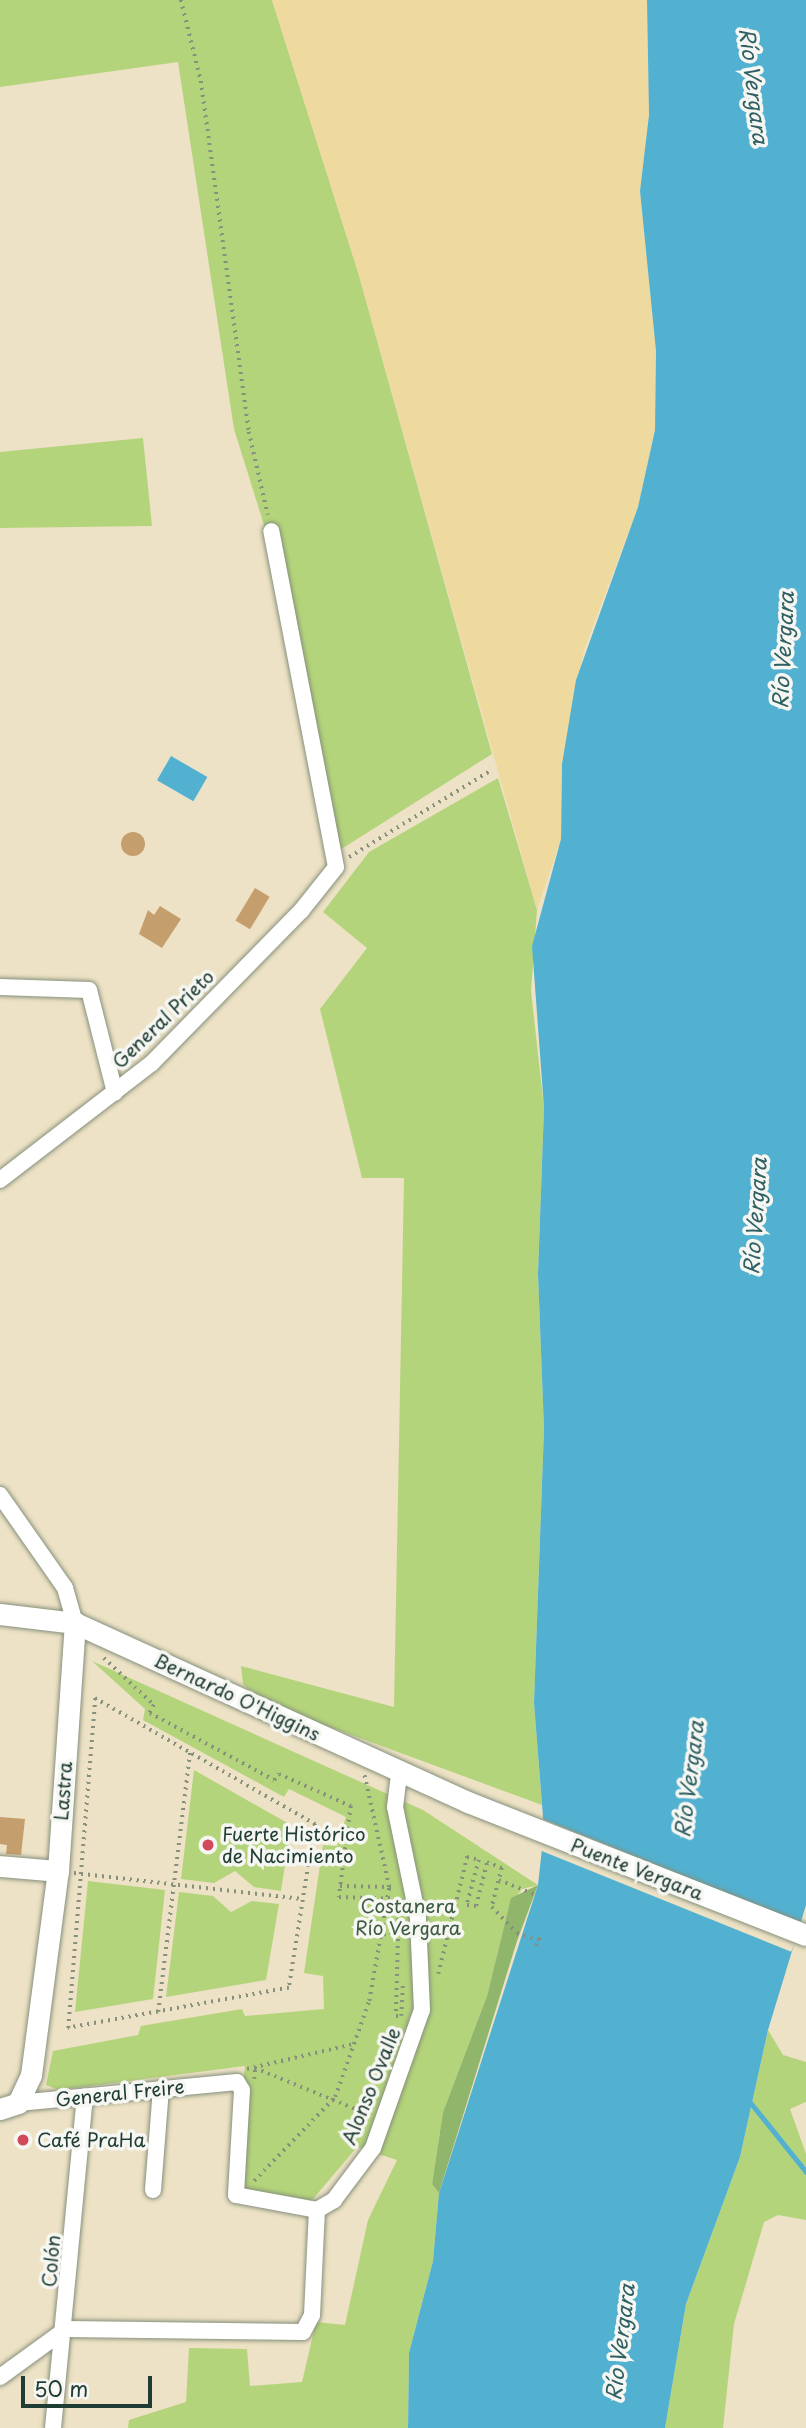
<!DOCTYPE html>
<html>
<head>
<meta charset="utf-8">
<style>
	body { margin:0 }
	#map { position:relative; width:806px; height:2428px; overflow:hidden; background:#ede2c5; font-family:"Playpen Sans",sans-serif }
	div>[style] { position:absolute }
	.green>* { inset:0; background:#b4d47b }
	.forest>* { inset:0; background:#8fb66b }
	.sand>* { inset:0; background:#eeda9e }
	.water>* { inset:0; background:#52b1d1; transform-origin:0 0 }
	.pier>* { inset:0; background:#ede2c5; transform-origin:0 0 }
	.stream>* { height:5px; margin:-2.5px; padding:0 2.5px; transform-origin:2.5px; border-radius:2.5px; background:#52b1d1 }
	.building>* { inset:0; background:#c59e6d; transform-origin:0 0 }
	.round { border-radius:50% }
	.path>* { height:3.5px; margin-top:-1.75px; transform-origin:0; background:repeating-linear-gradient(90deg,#86907c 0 2px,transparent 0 7px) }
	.roads { filter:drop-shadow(0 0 2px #86907c) drop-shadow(0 0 2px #86907c) }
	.street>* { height:16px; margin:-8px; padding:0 8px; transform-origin:8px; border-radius:8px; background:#fff }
	.secondary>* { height:21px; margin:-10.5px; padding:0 10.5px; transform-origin:10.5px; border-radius:10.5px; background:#fff }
	.dots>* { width:19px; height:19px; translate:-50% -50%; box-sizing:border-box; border:4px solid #f6f6f2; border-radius:50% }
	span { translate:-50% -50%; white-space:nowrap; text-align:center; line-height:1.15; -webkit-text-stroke:7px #f6f6f2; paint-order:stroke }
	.street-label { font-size:19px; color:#1f3d34 }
	.poi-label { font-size:19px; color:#1f3d34 }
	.left { translate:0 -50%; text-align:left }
	.park-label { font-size:19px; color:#3d5b42 }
	.water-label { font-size:21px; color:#2e6063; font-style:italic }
	.scale { position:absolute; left:21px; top:2376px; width:131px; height:32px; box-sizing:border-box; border:4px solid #1f3d34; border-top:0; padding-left:9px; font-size:21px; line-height:24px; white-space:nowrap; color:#1f3d34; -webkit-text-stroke:5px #f6f6f2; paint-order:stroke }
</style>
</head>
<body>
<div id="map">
	<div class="green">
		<div style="clip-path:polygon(0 0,272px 0,358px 272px,492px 754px,327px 858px,264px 525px,234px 429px,178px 62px,0 87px)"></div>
		<div style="clip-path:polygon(143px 438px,152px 526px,0 528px,0 452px)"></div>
		<div style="clip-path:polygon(498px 778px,537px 910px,531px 991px,544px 1108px,538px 1274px,544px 1429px,534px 1703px,542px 1805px,262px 1702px,243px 1684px,241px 1666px,394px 1707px,404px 1178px,362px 1178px,320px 1009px,367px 948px,323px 912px,369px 852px)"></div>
		<div style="clip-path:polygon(92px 1661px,423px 1810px,538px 1885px,522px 1889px,509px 1906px,487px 1996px,443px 2112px,432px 2184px,439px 2193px,433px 2261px,409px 2353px,408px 2428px,128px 2428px,129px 2420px,186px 2402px,189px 2348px,247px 2349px,250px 2386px,302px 2382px,316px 2322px,345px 2325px,368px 2220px,397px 2160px,357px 2147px,308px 2205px,243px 2194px,234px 2166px,245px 2066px,59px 2090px,46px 2085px,53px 2051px,138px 2035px,141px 2026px,242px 2009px,245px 2016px,324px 2009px,323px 1976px,304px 1973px,323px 1845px,337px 1846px,346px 1817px,289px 1789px,284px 1797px,143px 1720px,145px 1709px)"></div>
		<div style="clip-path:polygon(194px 1770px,291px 1825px,281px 1891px,254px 1887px,235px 1871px,214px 1883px,181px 1879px)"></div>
		<div style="clip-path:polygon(88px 1881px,165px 1890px,153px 1999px,75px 2012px)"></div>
		<div style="clip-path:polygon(179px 1892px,213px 1896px,231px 1912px,252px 1901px,279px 1904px,266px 1980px,166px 1997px)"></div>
		<div style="clip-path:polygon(768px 2030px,783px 2055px,806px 2062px,806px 2102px,790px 2109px,806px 2154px,806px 2220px,778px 2215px,764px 2222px,734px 2324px,723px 2428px,665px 2428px,686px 2304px,740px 2157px)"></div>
	</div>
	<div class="forest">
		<div style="clip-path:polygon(538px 1885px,517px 1941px,439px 2193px,432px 2184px,443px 2112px,487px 1996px,511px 1898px)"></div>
	</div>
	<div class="sand">
		<div style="clip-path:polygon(272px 0,647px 0,649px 115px,640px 191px,656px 351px,655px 430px,638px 507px,584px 650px,562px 764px,561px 839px,537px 910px,358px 272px)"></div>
	</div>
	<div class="water">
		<div style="clip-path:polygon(647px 0,806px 0,806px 1905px,768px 2030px,740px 2157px,686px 2304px,665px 2428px,408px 2428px,409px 2353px,433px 2261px,439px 2193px,538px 1885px,544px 1830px,534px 1703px,544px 1429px,538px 1274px,544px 1108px,532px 946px,561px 839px,562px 764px,576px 680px,638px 507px,655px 430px,656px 351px,640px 191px,649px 115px)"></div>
		<div style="left:171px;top:756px;width:42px;height:28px;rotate:30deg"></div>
	</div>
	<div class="pier">
		<div style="left:540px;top:1818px;width:283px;height:30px;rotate:22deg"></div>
	</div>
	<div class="stream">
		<div style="left:749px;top:2101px;width:91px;rotate:51.2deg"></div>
	</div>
	<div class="building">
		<div class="round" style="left:121px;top:832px;width:24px;height:24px"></div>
		<div style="left:255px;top:888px;width:17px;height:38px;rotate:31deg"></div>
		<div style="clip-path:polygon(160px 906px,181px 919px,162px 948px,139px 934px,148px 910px,154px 915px)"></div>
		<div style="clip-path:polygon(0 1817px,25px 1819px,21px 1855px,6px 1854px,7px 1845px,0 1844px)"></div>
	</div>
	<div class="path">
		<div style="left:181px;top:0;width:83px;rotate:76.1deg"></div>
		<div style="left:201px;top:81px;width:354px;rotate:82.2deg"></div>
		<div style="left:249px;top:432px;width:85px;rotate:77.1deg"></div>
		<div style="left:349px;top:857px;width:165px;rotate:-31.4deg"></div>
		<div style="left:104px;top:1658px;width:69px;rotate:43.2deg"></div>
		<div style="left:154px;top:1705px;width:9px;rotate:117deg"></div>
		<div style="left:150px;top:1713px;width:141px;rotate:28.4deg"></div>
		<div style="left:274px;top:1780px;width:8px;rotate:-50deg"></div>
		<div style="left:279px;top:1774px;width:79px;rotate:24deg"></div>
		<div style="left:351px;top:1806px;width:92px;rotate:97.5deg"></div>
		<div style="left:339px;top:1897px;width:59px;rotate:1.9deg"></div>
		<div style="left:95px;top:1698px;width:254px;rotate:29.8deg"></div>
		<div style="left:315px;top:1824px;width:166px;rotate:99deg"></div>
		<div style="left:289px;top:1988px;width:225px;rotate:169.7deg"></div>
		<div style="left:68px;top:2028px;width:331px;rotate:-85.3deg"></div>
		<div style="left:74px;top:1873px;width:230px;rotate:6.5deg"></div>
		<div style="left:499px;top:1880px;width:37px;rotate:22deg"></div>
		<div style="left:340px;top:1886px;width:51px;rotate:1.1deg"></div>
		<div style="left:384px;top:1934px;width:7px;rotate:8deg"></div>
		<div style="left:391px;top:1935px;width:24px;rotate:-85deg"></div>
		<div style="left:393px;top:1911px;width:6px"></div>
		<div style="left:399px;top:1911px;width:105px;rotate:91.6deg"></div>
		<div style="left:536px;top:1946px;width:14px;rotate:-65deg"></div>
		<div style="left:438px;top:1974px;width:121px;rotate:-76.1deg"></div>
		<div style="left:467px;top:1857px;width:12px;rotate:14deg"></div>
		<div style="left:479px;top:1860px;width:47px;rotate:104.9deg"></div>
		<div style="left:467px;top:1905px;width:9px;rotate:6deg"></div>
		<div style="left:476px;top:1906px;width:45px;rotate:-76deg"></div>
		<div style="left:487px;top:1862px;width:16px;rotate:22deg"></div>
		<div style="left:502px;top:1868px;width:40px;rotate:104.4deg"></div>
		<div style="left:492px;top:1907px;width:36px;rotate:46deg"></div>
		<div style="left:517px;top:1933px;width:23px;rotate:18deg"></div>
		<div style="left:158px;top:2012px;width:261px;rotate:-83deg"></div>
		<div style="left:396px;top:2016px;width:5px"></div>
		<div style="left:401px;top:2016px;width:34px;rotate:-87deg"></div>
		<div style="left:247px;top:2069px;width:110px;rotate:-13.2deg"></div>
		<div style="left:254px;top:2079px;width:11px;rotate:-85deg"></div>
		<div style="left:255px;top:2068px;width:124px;rotate:22.2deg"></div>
		<div style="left:254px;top:2181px;width:117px;rotate:-46deg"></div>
		<div style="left:335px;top:2097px;width:102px;rotate:-70.5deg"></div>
		<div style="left:369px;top:2001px;width:116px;rotate:-80deg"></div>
		<div style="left:389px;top:1887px;width:116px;rotate:-102.5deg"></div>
	</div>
	<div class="roads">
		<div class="street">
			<div style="left:0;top:987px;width:89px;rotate:1.9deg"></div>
			<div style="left:89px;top:990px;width:106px;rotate:75.8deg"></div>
			<div style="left:0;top:1180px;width:192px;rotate:-37.6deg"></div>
			<div style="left:152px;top:1063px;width:213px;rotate:-45.6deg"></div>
			<div style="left:301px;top:911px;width:56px;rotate:-51.5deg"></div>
			<div style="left:336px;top:867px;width:342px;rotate:-100.9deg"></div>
			<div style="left:0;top:1495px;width:113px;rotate:55deg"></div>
			<div style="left:65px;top:1588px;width:36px;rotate:74deg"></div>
			<div style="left:18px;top:2103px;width:220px;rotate:-5.5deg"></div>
			<div style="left:237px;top:2082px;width:9px;rotate:58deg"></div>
			<div style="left:242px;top:2090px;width:105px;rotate:93.3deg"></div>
			<div style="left:236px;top:2195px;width:82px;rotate:10.5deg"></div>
			<div style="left:153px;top:2190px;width:102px;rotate:-85.5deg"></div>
			<div style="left:317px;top:2210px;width:20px;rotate:-30deg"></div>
			<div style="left:334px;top:2200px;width:65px;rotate:-53.1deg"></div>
			<div style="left:373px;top:2148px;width:146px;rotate:-70.5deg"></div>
			<div style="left:422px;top:2010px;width:92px;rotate:-92.5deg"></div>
			<div style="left:418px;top:1918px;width:113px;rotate:-101.7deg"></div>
			<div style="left:395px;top:1807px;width:35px;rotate:-83deg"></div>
			<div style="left:0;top:2377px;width:82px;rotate:-36deg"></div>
			<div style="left:66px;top:2329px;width:237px;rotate:0.7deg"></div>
			<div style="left:303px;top:2332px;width:19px;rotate:-62deg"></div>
			<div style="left:312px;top:2315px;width:105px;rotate:-87.3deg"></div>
			<div style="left:53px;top:2428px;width:333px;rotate:-84.5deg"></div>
		</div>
		<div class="secondary">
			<div style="left:0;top:1614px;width:76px;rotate:6.8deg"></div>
			<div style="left:75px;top:1623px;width:432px;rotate:24.5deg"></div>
			<div style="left:468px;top:1802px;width:363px;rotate:21.5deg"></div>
			<div style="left:0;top:1866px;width:58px;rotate:4.9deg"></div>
			<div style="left:0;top:2109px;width:19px;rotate:-18deg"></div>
			<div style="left:18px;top:2103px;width:31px;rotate:-65deg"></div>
			<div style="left:31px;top:2075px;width:206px;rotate:-82.5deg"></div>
			<div style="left:58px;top:1871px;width:249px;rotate:-86.1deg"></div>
		</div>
	</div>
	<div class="dots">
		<div style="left:208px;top:1845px;background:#d1495b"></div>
		<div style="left:23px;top:2140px;background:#d1495b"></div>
	</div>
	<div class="street-label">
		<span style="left:163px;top:1019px;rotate:-44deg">General Prieto</span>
		<span style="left:237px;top:1697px;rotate:25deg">Bernardo O'Higgins</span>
		<span style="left:63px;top:1791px;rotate:-86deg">Lastra</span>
		<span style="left:637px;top:1869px;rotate:21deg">Puente Vergara</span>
		<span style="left:371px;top:2086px;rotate:-68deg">Alonso Ovalle</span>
		<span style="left:120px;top:2093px;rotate:-6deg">General Freire</span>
		<span style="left:51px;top:2261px;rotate:-85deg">Colón</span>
	</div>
	<div class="poi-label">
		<span class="left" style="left:222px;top:1845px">Fuerte Histórico<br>de Nacimiento</span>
		<span class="left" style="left:37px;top:2140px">Café PraHa</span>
	</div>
	<div class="park-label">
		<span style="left:408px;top:1917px">Costanera<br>Río Vergara</span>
	</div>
	<div class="water-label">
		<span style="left:755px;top:86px;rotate:83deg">Río Vergara</span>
		<span style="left:782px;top:650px;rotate:-87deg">Río Vergara</span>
		<span style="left:754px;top:1216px;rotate:-86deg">Río Vergara</span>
		<span style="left:688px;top:1779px;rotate:-83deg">Río Vergara</span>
		<span style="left:619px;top:2342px;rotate:-83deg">Río Vergara</span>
	</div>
	<div class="scale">50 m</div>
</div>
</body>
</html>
